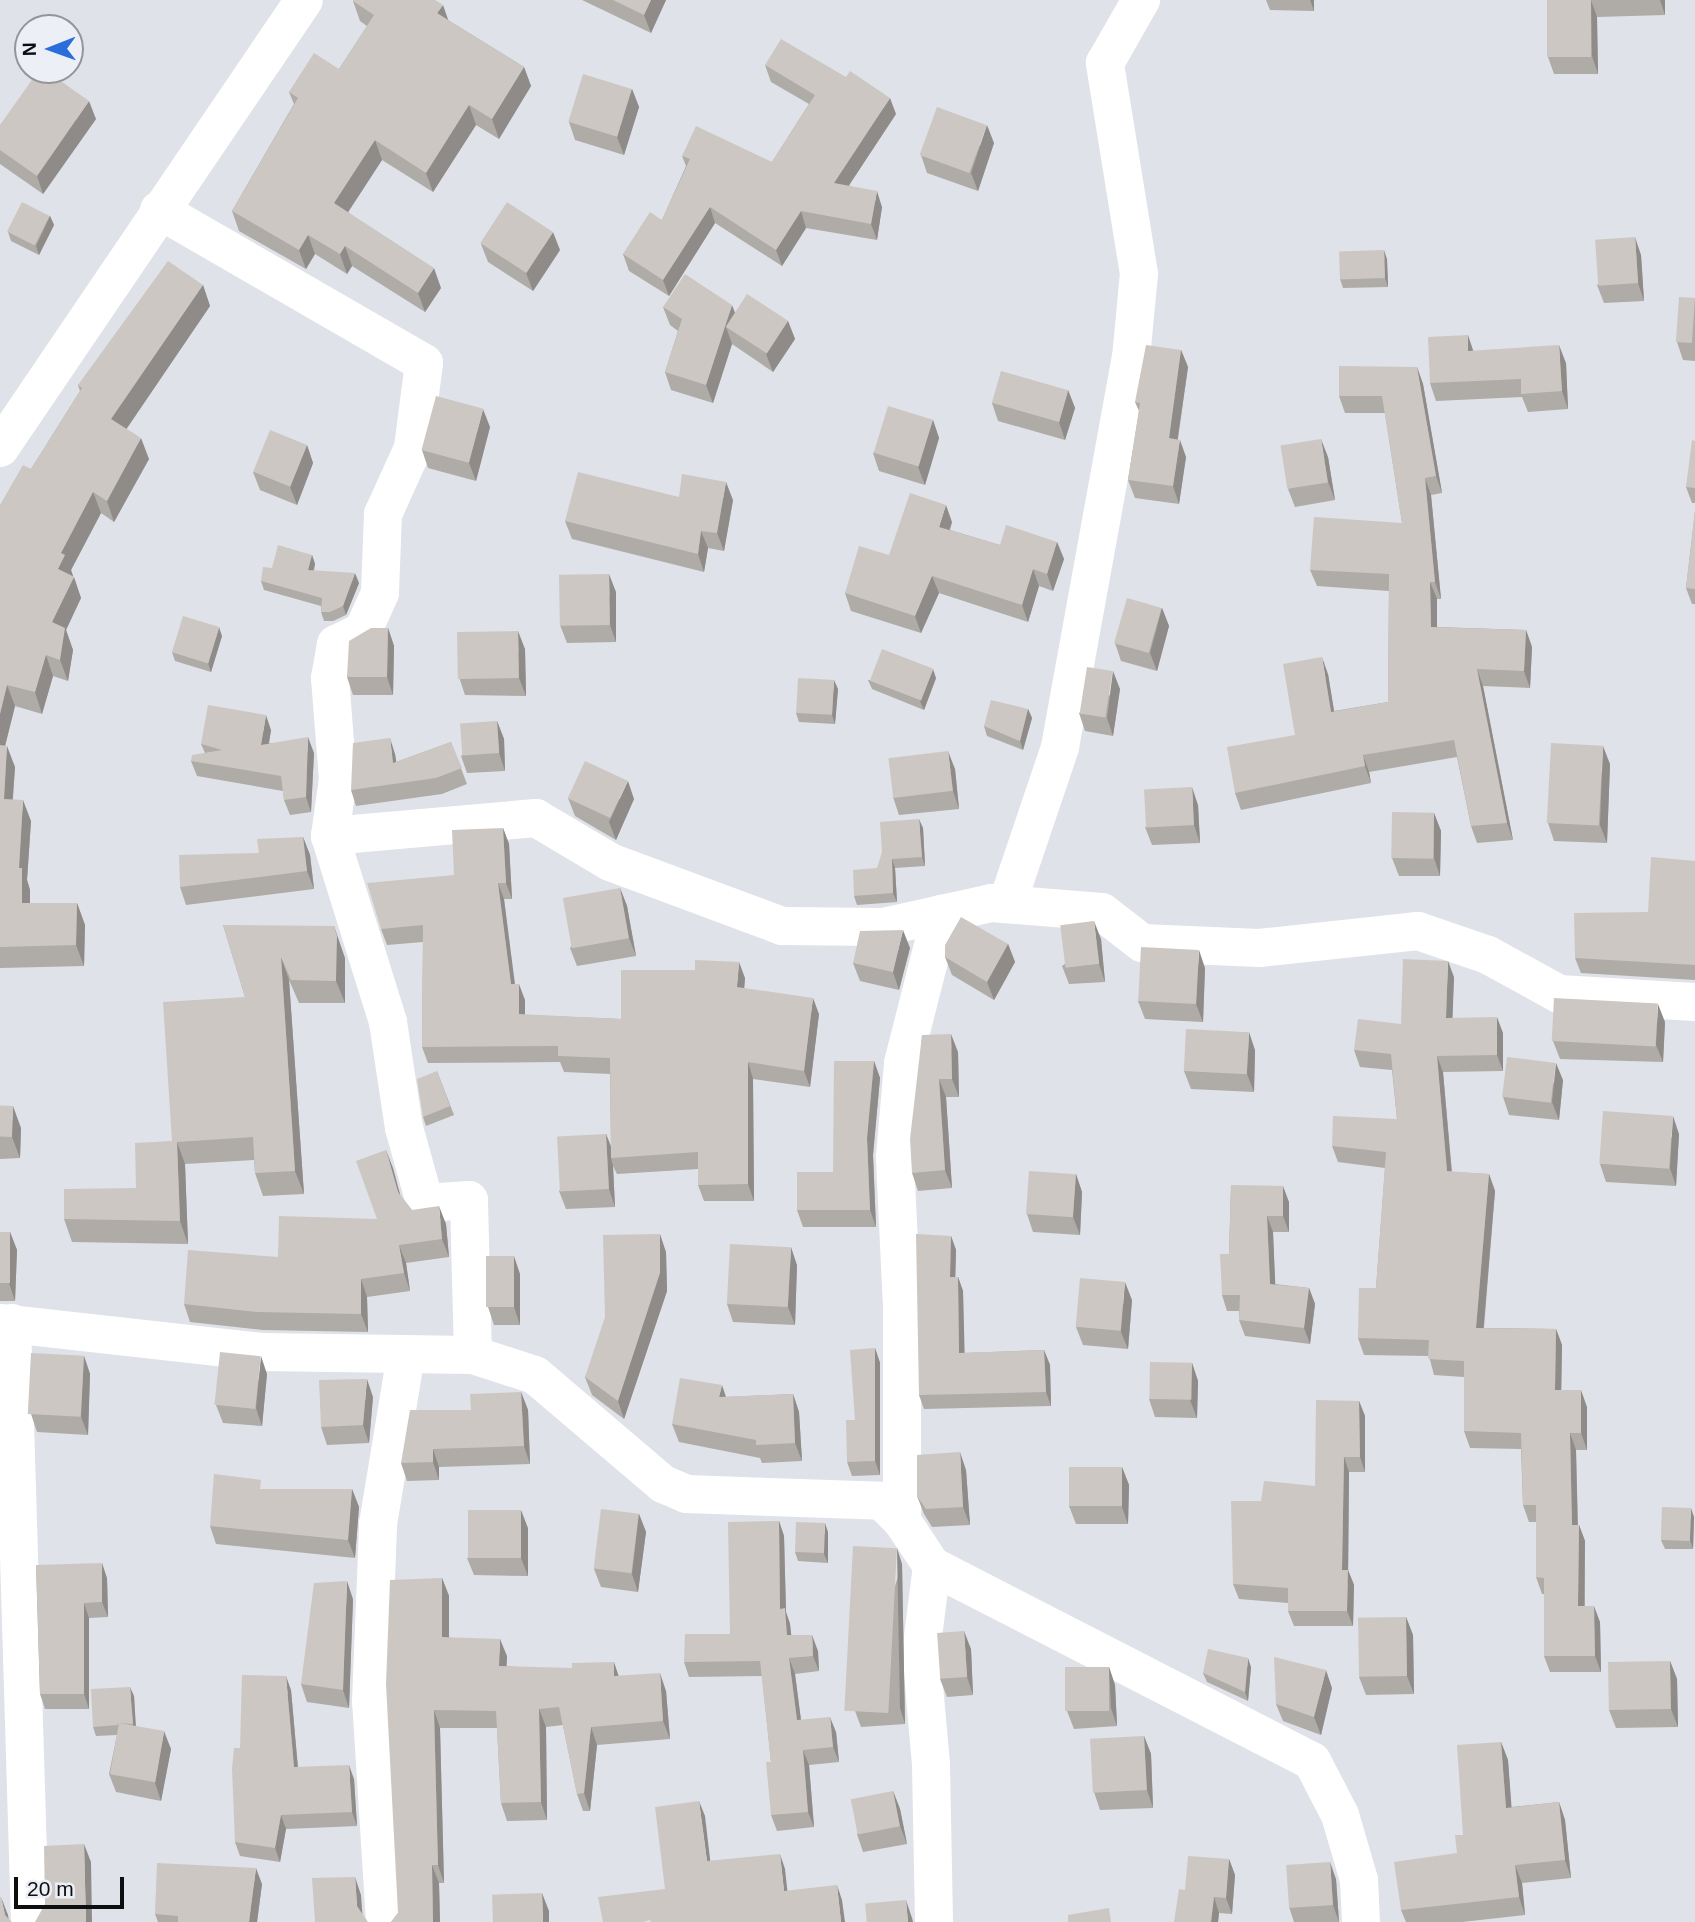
<!DOCTYPE html>
<html>
<head>
<meta charset="utf-8">
<style>
	body { margin:0 }
	#map { position:relative; width:1695px; height:1922px; overflow:hidden; background:#dfe2e8; font-family:Arial,sans-serif }
	div>[style] { position:absolute }
	.minor>* { height:38px; margin:-19px; padding:0 19px; transform-origin:19px; border-radius:19px; background:#fff }
	.trunk>* { height:38px; margin:-19px; padding:0 19px; transform-origin:19px; border-radius:19px; background:#fff }
	.wall>* { inset:0; background:#afaba7 }
	.shaded-wall>* { inset:0; background:#8f8b88 }
	.building>* { inset:0; background:#ccc7c2; transform-origin:0 0 }
	span { translate:-50% -50%; white-space:nowrap; text-align:center; line-height:1.15; -webkit-text-stroke:5px #eceff5; paint-order:stroke }
	.north { position:absolute; left:14px; top:14px; width:70px; height:70px; box-sizing:border-box; background:#eceff5; border:2px solid #939599; border-radius:50%; rotate:269deg; font-size:19px; font-weight:700; line-height:28px; text-align:center; color:#0d0e10 }
	.north::after { content:''; display:block; margin:auto; width:24px; height:32px; background:#296eda; clip-path:polygon(50% 0,100% 100%,50% 72%,0 100%) }
	.scale { position:absolute; left:14px; top:1877px; width:110px; height:32px; box-sizing:border-box; border:4px solid #0d0e10; border-top:0; padding-left:9px; font-size:21px; line-height:24px; white-space:nowrap; color:#0d0e10; -webkit-text-stroke:5px #eceff5; paint-order:stroke }
</style>
</head>
<body>
<div id="map">
	<div class="minor">
		<div style="left:159px;top:210px;width:306px;rotate:30deg"></div>
		<div style="left:424px;top:363px;width:86px;rotate:97.4deg"></div>
		<div style="left:413px;top:448px;width:72px;rotate:114.4deg"></div>
		<div style="left:383px;top:514px;width:79px;rotate:92.2deg"></div>
		<div style="left:380px;top:593px;width:42px;rotate:114.1deg"></div>
		<div style="left:363px;top:631px;width:30px;rotate:154deg"></div>
		<div style="left:336px;top:644px;width:35px;rotate:100deg"></div>
		<div style="left:330px;top:678px;width:101px;rotate:85.5deg"></div>
		<div style="left:338px;top:779px;width:58px;rotate:98deg"></div>
		<div style="left:1007px;top:904px;width:166px;rotate:-71.3deg"></div>
		<div style="left:1060px;top:747px;width:395px;rotate:-79.7deg"></div>
		<div style="left:1131px;top:358px;width:84px;rotate:-84.6deg"></div>
		<div style="left:1139px;top:274px;width:214px;rotate:-99.2deg"></div>
		<div style="left:1105px;top:63px;width:73px;rotate:-60.3deg"></div>
		<div style="left:0;top:1323px;width:264px;rotate:6.3deg"></div>
		<div style="left:262px;top:1352px;width:211px;rotate:0.8deg"></div>
		<div style="left:473px;top:1355px;width:65px;rotate:17.9deg"></div>
		<div style="left:535px;top:1375px;width:168px;rotate:40.4deg"></div>
		<div style="left:663px;top:1484px;width:25px;rotate:23deg"></div>
		<div style="left:686px;top:1494px;width:196px;rotate:2deg"></div>
		<div style="left:882px;top:1501px;width:28px;rotate:45deg"></div>
		<div style="left:902px;top:1521px;width:54px;rotate:56.3deg"></div>
		<div style="left:932px;top:1566px;width:87px;rotate:97.3deg"></div>
		<div style="left:921px;top:1652px;width:113px;rotate:84.9deg"></div>
		<div style="left:931px;top:1765px;width:157px;rotate:88.9deg"></div>
		<div style="left:12px;top:1323px;width:599px;rotate:88.28deg"></div>
		<div style="left:473px;top:1355px;width:155px;rotate:-91.5deg"></div>
		<div style="left:469px;top:1200px;width:44px;rotate:176.1deg"></div>
		<div style="left:425px;top:1203px;width:78px;rotate:-105.6deg"></div>
		<div style="left:404px;top:1128px;width:107px;rotate:-98.6deg"></div>
		<div style="left:388px;top:1022px;width:195px;rotate:-107.3deg"></div>
		<div style="left:330px;top:836px;width:207px;rotate:-5deg"></div>
		<div style="left:536px;top:818px;width:86px;rotate:30.7deg"></div>
		<div style="left:610px;top:862px;width:184px;rotate:20.4deg"></div>
		<div style="left:782px;top:926px;width:101px;rotate:0.6deg"></div>
		<div style="left:883px;top:927px;width:111px;rotate:-12.5deg"></div>
		<div style="left:991px;top:903px;width:111px;rotate:4.6deg"></div>
		<div style="left:1102px;top:912px;width:51px;rotate:37.8deg"></div>
		<div style="left:1142px;top:943px;width:117px;rotate:2.4deg"></div>
		<div style="left:1259px;top:948px;width:160px;rotate:-6.1deg"></div>
		<div style="left:1418px;top:931px;width:74px;rotate:18.9deg"></div>
		<div style="left:1488px;top:955px;width:81px;rotate:28.8deg"></div>
		<div style="left:1559px;top:994px;width:136px;rotate:3.4deg"></div>
		<div style="left:902px;top:1521px;width:213px;rotate:-90deg"></div>
		<div style="left:902px;top:1308px;width:151px;rotate:-92.7deg"></div>
		<div style="left:895px;top:1157px;width:94px;rotate:-85.1deg"></div>
		<div style="left:903px;top:1063px;width:154px;rotate:-75.7deg"></div>
		<div style="left:932px;top:1566px;width:427px;rotate:27.2deg"></div>
		<div style="left:1312px;top:1761px;width:61px;rotate:62.6deg"></div>
		<div style="left:1340px;top:1815px;width:68px;rotate:73.7deg"></div>
		<div style="left:1359px;top:1880px;width:42px;rotate:87.3deg"></div>
		<div style="left:385px;top:1922px;width:220px;rotate:-93.6deg"></div>
		<div style="left:371px;top:1702px;width:178px;rotate:-87.7deg"></div>
		<div style="left:378px;top:1524px;width:171px;rotate:-80.6deg"></div>
	</div>
	<div class="trunk">
		<div style="left:0;top:448px;width:541px;rotate:-55.84deg"></div>
	</div>
	<div class="wall">
		<div style="clip-path:polygon(582px 0,666px 0,651px 33px)"></div>
		<div style="clip-path:polygon(1266px 0,1314px 0,1314px 11px,1270px 10px)"></div>
		<div style="clip-path:polygon(1547px 0,1665px 0,1665px 15px,1597px 17px,1598px 74px,1554px 74px,1548px 57px)"></div>
		<div style="clip-path:polygon(353px 1px,448px 20px,524px 67px,531px 86px,499px 139px,476px 125px,433px 192px,382px 160px,348px 212px,441px 288px,425px 312px,352px 266px,347px 274px,315px 254px,306px 269px,239px 231px,232px 211px,294px 104px,289px 92px,339px 69px,367px 26px,360px 21px)"></div>
		<div style="clip-path:polygon(765px 65px,896px 114px,849px 185px,882px 207px,877px 240px,806px 228px,782px 266px,715px 223px,669px 296px,629px 271px,623px 254px,662px 220px,686px 166px,682px 156px,772px 162px,809px 104px,771px 82px)"></div>
		<div style="clip-path:polygon(632px 89px,639px 107px,624px 155px,575px 140px,569px 122px)"></div>
		<div style="clip-path:polygon(96px 119px,43px 194px,0 164px,0 125px)"></div>
		<div style="clip-path:polygon(994px 143px,978px 191px,927px 173px,921px 155px)"></div>
		<div style="clip-path:polygon(50px 216px,54px 225px,39px 255px,11px 241px,8px 232px)"></div>
		<div style="clip-path:polygon(481px 244px,560px 250px,533px 291px,488px 262px)"></div>
		<div style="clip-path:polygon(1641px 255px,1644px 301px,1604px 303px,1597px 285px)"></div>
		<div style="clip-path:polygon(1387px 259px,1388px 287px,1343px 288px,1340px 279px)"></div>
		<div style="clip-path:polygon(203px 285px,210px 306px,126px 429px,149px 459px,114px 522px,101px 513px,71px 570px,81px 598px,66px 630px,73px 650px,68px 681px,53px 676px,42px 714px,15px 706px,5px 746px,15px 767px,13px 799px,31px 821px,27px 880px,30px 890px,30px 903px,77px 903px,85px 925px,84px 966px,0 968px,0 505px,31px 469px,80px 391px,78px 385px)"></div>
		<div style="clip-path:polygon(1695px 298px,1695px 361px,1683px 360px,1677px 342px)"></div>
		<div style="clip-path:polygon(663px 307px,735px 313px,788px 321px,795px 339px,773px 372px,732px 344px,713px 403px,671px 390px,665px 372px,678px 331px,670px 325px)"></div>
		<div style="clip-path:polygon(1181px 350px,1188px 367px,1178px 439px,1186px 457px,1179px 504px,1135px 498px,1128px 480px,1139px 411px,1135px 402px)"></div>
		<div style="clip-path:polygon(1473px 351px,1566px 363px,1568px 409px,1528px 412px,1522px 397px,1436px 401px,1430px 383px)"></div>
		<div style="clip-path:polygon(1417px 367px,1423px 384px,1442px 493px,1431px 495px,1441px 599px,1437px 599px,1437px 627px,1526px 630px,1532px 647px,1530px 688px,1483px 686px,1513px 840px,1477px 843px,1471px 826px,1457px 757px,1369px 772px,1371px 783px,1241px 810px,1235px 793px,1295px 735px,1328px 674px,1334px 711px,1388px 702px,1389px 591px,1317px 586px,1310px 570px,1402px 523px,1385px 413px,1345px 413px,1339px 396px)"></div>
		<div style="clip-path:polygon(1068px 390px,1075px 408px,1065px 440px,998px 421px,992px 403px)"></div>
		<div style="clip-path:polygon(933px 420px,939px 438px,925px 485px,879px 471px,873px 453px)"></div>
		<div style="clip-path:polygon(490px 427px,476px 481px,428px 468px,422px 450px)"></div>
		<div style="clip-path:polygon(1695px 441px,1695px 503px,1692px 503px,1686px 487px)"></div>
		<div style="clip-path:polygon(307px 445px,313px 463px,297px 505px,260px 490px,253px 472px)"></div>
		<div style="clip-path:polygon(1328px 457px,1335px 500px,1295px 507px,1288px 489px)"></div>
		<div style="clip-path:polygon(679px 497px,733px 500px,724px 551px,708px 548px,704px 572px,572px 539px,565px 521px)"></div>
		<div style="clip-path:polygon(1695px 511px,1695px 604px,1692px 604px,1686px 588px)"></div>
		<div style="clip-path:polygon(952px 522px,950px 530px,1000px 545px,1057px 542px,1064px 559px,1053px 591px,1039px 586px,1028px 622px,939px 593px,921px 633px,851px 611px,845px 593px,889px 555px)"></div>
		<div style="clip-path:polygon(312px 555px,315px 564px,314px 571px,359px 583px,346px 615px,333px 621px,324px 621px,321px 612px,321px 606px,264px 590px,261px 581px,272px 568px)"></div>
		<div style="clip-path:polygon(616px 592px,616px 642px,567px 643px,560px 625px)"></div>
		<div style="clip-path:polygon(1162px 608px,1169px 626px,1157px 671px,1121px 661px,1115px 643px)"></div>
		<div style="clip-path:polygon(388px 628px,394px 646px,393px 695px,353px 695px,347px 677px)"></div>
		<div style="clip-path:polygon(222px 636px,211px 672px,175px 661px,172px 652px)"></div>
		<div style="clip-path:polygon(525px 649px,526px 696px,465px 695px,459px 677px)"></div>
		<div style="clip-path:polygon(936px 678px,924px 710px,872px 689px,868px 680px)"></div>
		<div style="clip-path:polygon(838px 689px,835px 724px,799px 722px,796px 713px)"></div>
		<div style="clip-path:polygon(1120px 689px,1113px 736px,1085px 731px,1079px 713px)"></div>
		<div style="clip-path:polygon(1028px 709px,1032px 718px,1023px 750px,987px 736px,984px 726px)"></div>
		<div style="clip-path:polygon(497px 721px,504px 739px,505px 771px,467px 773px,461px 756px)"></div>
		<div style="clip-path:polygon(271px 730px,269px 743px,314px 753px,311px 812px,290px 815px,284px 800px,283px 791px,197px 776px,191px 761px,205px 753px,201px 744px)"></div>
		<div style="clip-path:polygon(451px 742px,467px 784px,442px 794px,356px 806px,351px 790px,395px 754px,396px 762px)"></div>
		<div style="clip-path:polygon(1610px 764px,1607px 843px,1554px 841px,1548px 823px)"></div>
		<div style="clip-path:polygon(955px 769px,959px 809px,899px 815px,893px 797px)"></div>
		<div style="clip-path:polygon(568px 798px,634px 799px,616px 840px,575px 816px)"></div>
		<div style="clip-path:polygon(1198px 805px,1200px 843px,1152px 845px,1145px 827px)"></div>
		<div style="clip-path:polygon(1434px 813px,1441px 831px,1440px 876px,1399px 876px,1392px 858px)"></div>
		<div style="clip-path:polygon(503px 828px,509px 844px,512px 899px,504px 899px,514px 984px,525px 1000px,525px 1015px,621px 1019px,745px 978px,744px 988px,819px 1014px,810px 1087px,753px 1079px,754px 1201px,704px 1201px,698px 1185px,698px 1169px,617px 1174px,613px 1166px,615px 1207px,566px 1209px,559px 1191px,606px 1134px,611px 1146px,610px 1074px,564px 1072px,560px 1062px,428px 1063px,422px 1047px,423px 942px,387px 945px,381px 929px,454px 875px)"></div>
		<div style="clip-path:polygon(923px 828px,925px 866px,895px 868px,897px 902px,857px 905px,854px 896px,877px 868px)"></div>
		<div style="clip-path:polygon(303px 837px,310px 855px,314px 889px,186px 905px,180px 887px,259px 853px)"></div>
		<div style="clip-path:polygon(1695px 861px,1695px 980px,1581px 973px,1575px 958px,1648px 912px)"></div>
		<div style="clip-path:polygon(620px 888px,627px 906px,636px 956px,577px 966px,570px 948px)"></div>
		<div style="clip-path:polygon(223px 925px,345px 958px,345px 1003px,299px 1003px,289px 980px,304px 1194px,263px 1196px,255px 1173px,254px 1160px,185px 1164px,188px 1244px,72px 1242px,64px 1219px,136px 1188px,172px 1141px,245px 997px)"></div>
		<div style="clip-path:polygon(1101px 939px,1105px 982px,1069px 984px,1062px 966px)"></div>
		<div style="clip-path:polygon(1008px 944px,1015px 962px,994px 1000px,952px 975px,945px 957px)"></div>
		<div style="clip-path:polygon(910px 948px,899px 990px,860px 981px,853px 963px)"></div>
		<div style="clip-path:polygon(1205px 968px,1203px 1022px,1145px 1019px,1138px 1001px)"></div>
		<div style="clip-path:polygon(1454px 977px,1452px 1018px,1503px 1033px,1503px 1071px,1443px 1072px,1452px 1172px,1489px 1174px,1495px 1191px,1484px 1328px,1556px 1329px,1562px 1345px,1561px 1390px,1587px 1407px,1587px 1450px,1576px 1450px,1578px 1525px,1579px 1525px,1585px 1541px,1585px 1606px,1600px 1622px,1601px 1672px,1550px 1672px,1544px 1656px,1544px 1594px,1542px 1594px,1536px 1577px,1536px 1522px,1529px 1522px,1523px 1505px,1521px 1449px,1470px 1448px,1464px 1431px,1464px 1377px,1434px 1375px,1429px 1356px,1364px 1355px,1358px 1338px,1376px 1288px,1385px 1168px,1338px 1162px,1332px 1146px,1397px 1119px,1392px 1070px,1360px 1067px,1354px 1050px,1401px 1024px)"></div>
		<div style="clip-path:polygon(1665px 1022px,1663px 1062px,1560px 1059px,1553px 1041px)"></div>
		<div style="clip-path:polygon(922px 1035px,958px 1052px,959px 1097px,946px 1097px,952px 1188px,918px 1191px,912px 1173px)"></div>
		<div style="clip-path:polygon(1255px 1050px,1254px 1092px,1191px 1089px,1184px 1071px)"></div>
		<div style="clip-path:polygon(874px 1061px,880px 1078px,873px 1155px,876px 1227px,803px 1227px,797px 1210px,833px 1172px)"></div>
		<div style="clip-path:polygon(437px 1071px,454px 1115px,426px 1126px,423px 1117px)"></div>
		<div style="clip-path:polygon(1563px 1080px,1559px 1120px,1509px 1115px,1503px 1097px)"></div>
		<div style="clip-path:polygon(0 1107px,21px 1128px,20px 1158px,0 1159px)"></div>
		<div style="clip-path:polygon(1679px 1134px,1676px 1186px,1606px 1182px,1600px 1164px)"></div>
		<div style="clip-path:polygon(386px 1150px,400px 1195px,412px 1210px,446px 1224px,449px 1257px,406px 1263px,410px 1291px,367px 1297px,368px 1332px,263px 1330px,190px 1322px,184px 1304px,278px 1257px,377px 1219px)"></div>
		<div style="clip-path:polygon(1076px 1174px,1082px 1192px,1080px 1235px,1033px 1232px,1027px 1214px)"></div>
		<div style="clip-path:polygon(1231px 1185px,1289px 1202px,1289px 1232px,1273px 1232px,1275px 1284px,1309px 1288px,1315px 1304px,1310px 1344px,1245px 1336px,1239px 1320px,1239px 1311px,1227px 1311px,1222px 1295px,1229px 1254px)"></div>
		<div style="clip-path:polygon(0 1232px,10px 1232px,17px 1250px,15px 1301px,0 1301px)"></div>
		<div style="clip-path:polygon(951px 1236px,956px 1250px,955px 1277px,958px 1277px,963px 1291px,964px 1353px,1044px 1350px,1050px 1365px,1051px 1406px,924px 1409px,919px 1395px)"></div>
		<div style="clip-path:polygon(666px 1252px,667px 1291px,624px 1419px,592px 1395px,585px 1377px)"></div>
		<div style="clip-path:polygon(797px 1265px,795px 1325px,733px 1322px,727px 1304px)"></div>
		<div style="clip-path:polygon(520px 1274px,520px 1325px,494px 1325px,488px 1307px)"></div>
		<div style="clip-path:polygon(1132px 1300px,1128px 1349px,1083px 1345px,1076px 1327px)"></div>
		<div style="clip-path:polygon(875px 1348px,880px 1363px,880px 1475px,852px 1476px,847px 1462px)"></div>
		<div style="clip-path:polygon(84px 1356px,90px 1374px,88px 1435px,37px 1432px,31px 1414px)"></div>
		<div style="clip-path:polygon(1192px 1363px,1198px 1381px,1197px 1418px,1155px 1417px,1149px 1399px)"></div>
		<div style="clip-path:polygon(267px 1374px,262px 1426px,223px 1423px,216px 1405px)"></div>
		<div style="clip-path:polygon(521px 1392px,528px 1410px,530px 1464px,439px 1467px,439px 1480px,407px 1481px,401px 1463px,471px 1410px)"></div>
		<div style="clip-path:polygon(793px 1394px,799px 1412px,802px 1461px,762px 1463px,760px 1458px,679px 1442px,672px 1424px,726px 1397px)"></div>
		<div style="clip-path:polygon(373px 1397px,369px 1443px,327px 1445px,321px 1427px)"></div>
		<div style="clip-path:polygon(1359px 1401px,1365px 1416px,1365px 1472px,1349px 1472px,1348px 1570px,1354px 1585px,1353px 1626px,1294px 1626px,1288px 1611px,1288px 1603px,1239px 1599px,1233px 1584px,1261px 1501px,1315px 1486px)"></div>
		<div style="clip-path:polygon(1122px 1467px,1129px 1485px,1128px 1524px,1076px 1524px,1069px 1506px)"></div>
		<div style="clip-path:polygon(966px 1470px,970px 1525px,932px 1527px,924px 1514px,917px 1496px)"></div>
		<div style="clip-path:polygon(264px 1489px,352px 1489px,359px 1507px,355px 1558px,216px 1544px,210px 1526px)"></div>
		<div style="clip-path:polygon(639px 1514px,646px 1532px,638px 1592px,601px 1587px,594px 1569px)"></div>
		<div style="clip-path:polygon(1694px 1517px,1693px 1549px,1665px 1549px,1661px 1540px)"></div>
		<div style="clip-path:polygon(779px 1521px,784px 1536px,786px 1612px,790px 1624px,791px 1635px,818px 1651px,819px 1671px,795px 1674px,801px 1720px,836px 1732px,839px 1762px,809px 1765px,814px 1827px,777px 1831px,771px 1815px,771px 1762px,762px 1676px,689px 1677px,684px 1662px,730px 1634px)"></div>
		<div style="clip-path:polygon(528px 1528px,528px 1576px,474px 1575px,467px 1558px)"></div>
		<div style="clip-path:polygon(828px 1532px,828px 1563px,798px 1561px,795px 1552px)"></div>
		<div style="clip-path:polygon(902px 1564px,905px 1724px,861px 1727px,855px 1711px)"></div>
		<div style="clip-path:polygon(36px 1565px,107px 1578px,108px 1617px,89px 1618px,89px 1709px,45px 1709px,40px 1694px)"></div>
		<div style="clip-path:polygon(442px 1578px,449px 1596px,449px 1637px,507px 1656px,506px 1666px,619px 1676px,666px 1691px,670px 1739px,597px 1745px,590px 1811px,583px 1811px,577px 1794px,563px 1725px,546px 1727px,547px 1820px,507px 1821px,501px 1803px,497px 1728px,440px 1728px,444px 1883px,439px 1883px,440px 1922px,391px 1922px,398px 1913px)"></div>
		<div style="clip-path:polygon(353px 1599px,349px 1708px,307px 1702px,301px 1684px)"></div>
		<div style="clip-path:polygon(1406px 1617px,1413px 1635px,1414px 1694px,1366px 1695px,1359px 1677px)"></div>
		<div style="clip-path:polygon(971px 1649px,973px 1695px,947px 1697px,940px 1679px)"></div>
		<div style="clip-path:polygon(1670px 1661px,1677px 1679px,1678px 1727px,1616px 1728px,1609px 1710px)"></div>
		<div style="clip-path:polygon(1109px 1667px,1115px 1685px,1117px 1726px,1074px 1729px,1067px 1711px)"></div>
		<div style="clip-path:polygon(1251px 1667px,1248px 1701px,1207px 1682px,1203px 1673px)"></div>
		<div style="clip-path:polygon(1332px 1688px,1321px 1735px,1283px 1721px,1276px 1704px)"></div>
		<div style="clip-path:polygon(291px 1690px,298px 1767px,354px 1779px,357px 1826px,286px 1829px,280px 1862px,240px 1856px,235px 1842px,240px 1748px)"></div>
		<div style="clip-path:polygon(134px 1696px,136px 1726px,171px 1749px,161px 1801px,116px 1792px,109px 1774px,117px 1735px,96px 1736px,93px 1727px)"></div>
		<div style="clip-path:polygon(1144px 1736px,1151px 1754px,1153px 1808px,1100px 1810px,1094px 1792px)"></div>
		<div style="clip-path:polygon(1501px 1742px,1508px 1760px,1511px 1807px,1559px 1802px,1565px 1820px,1571px 1878px,1522px 1883px,1525px 1915px,1462px 1922px,1406px 1922px,1401px 1910px,1457px 1853px,1463px 1835px)"></div>
		<div style="clip-path:polygon(893px 1791px,900px 1809px,907px 1844px,863px 1852px,857px 1834px)"></div>
		<div style="clip-path:polygon(1229px 1859px,1235px 1875px,1232px 1914px,1219px 1913px,1218px 1922px,1174px 1922px,1185px 1890px)"></div>
		<div style="clip-path:polygon(1336px 1879px,1339px 1922px,1294px 1922px,1289px 1907px)"></div>
		<div style="clip-path:polygon(262px 1884px,257px 1922px,158px 1922px,155px 1914px)"></div>
	</div>
	<div class="shaded-wall">
		<div style="clip-path:polygon(651px 0,666px 0,651px 33px,644px 15px)"></div>
		<div style="clip-path:polygon(1310px 0,1314px 0,1314px 11px)"></div>
		<div style="clip-path:polygon(1591px 0,1597px 17px,1598px 74px,1592px 56px)"></div>
		<div style="clip-path:polygon(1660px 0,1665px 0,1665px 15px)"></div>
		<div style="clip-path:polygon(443px 5px,450px 25px,437px 13px)"></div>
		<div style="clip-path:polygon(524px 67px,531px 86px,499px 139px,492px 119px)"></div>
		<div style="clip-path:polygon(632px 89px,639px 107px,624px 155px,617px 137px)"></div>
		<div style="clip-path:polygon(890px 98px,896px 114px,840px 199px,834px 183px)"></div>
		<div style="clip-path:polygon(89px 101px,96px 119px,43px 194px,37px 176px)"></div>
		<div style="clip-path:polygon(469px 105px,476px 125px,433px 192px,426px 173px)"></div>
		<div style="clip-path:polygon(987px 125px,994px 143px,978px 191px,971px 173px)"></div>
		<div style="clip-path:polygon(375px 140px,382px 160px,341px 223px,334px 203px)"></div>
		<div style="clip-path:polygon(877px 191px,882px 207px,877px 240px,871px 224px)"></div>
		<div style="clip-path:polygon(710px 207px,715px 223px,669px 296px,663px 280px)"></div>
		<div style="clip-path:polygon(801px 211px,806px 228px,782px 266px,776px 250px)"></div>
		<div style="clip-path:polygon(50px 216px,54px 225px,39px 255px,36px 246px)"></div>
		<div style="clip-path:polygon(553px 232px,560px 250px,533px 291px,526px 273px)"></div>
		<div style="clip-path:polygon(308px 235px,315px 254px,306px 269px,299px 250px)"></div>
		<div style="clip-path:polygon(1635px 237px,1641px 255px,1644px 301px,1638px 283px)"></div>
		<div style="clip-path:polygon(345px 246px,352px 266px,347px 274px,340px 254px)"></div>
		<div style="clip-path:polygon(1384px 250px,1387px 259px,1388px 287px,1385px 278px)"></div>
		<div style="clip-path:polygon(434px 268px,441px 288px,425px 312px,418px 293px)"></div>
		<div style="clip-path:polygon(203px 285px,210px 306px,119px 440px,111px 419px)"></div>
		<div style="clip-path:polygon(732px 305px,739px 323px,726px 327px,732px 344px,713px 403px,706px 385px)"></div>
		<div style="clip-path:polygon(788px 321px,795px 339px,773px 372px,766px 354px)"></div>
		<div style="clip-path:polygon(1468px 335px,1474px 353px,1468px 351px)"></div>
		<div style="clip-path:polygon(1559px 345px,1566px 363px,1568px 409px,1562px 391px)"></div>
		<div style="clip-path:polygon(1181px 350px,1188px 367px,1175px 456px,1169px 438px)"></div>
		<div style="clip-path:polygon(1417px 367px,1423px 384px,1442px 493px,1436px 476px)"></div>
		<div style="clip-path:polygon(1068px 390px,1075px 408px,1065px 440px,1059px 422px)"></div>
		<div style="clip-path:polygon(483px 409px,490px 427px,476px 481px,469px 463px)"></div>
		<div style="clip-path:polygon(933px 420px,939px 438px,925px 485px,918px 467px)"></div>
		<div style="clip-path:polygon(141px 438px,149px 459px,114px 522px,107px 501px)"></div>
		<div style="clip-path:polygon(1321px 439px,1328px 457px,1335px 500px,1328px 482px)"></div>
		<div style="clip-path:polygon(1180px 440px,1186px 457px,1179px 504px,1173px 486px)"></div>
		<div style="clip-path:polygon(307px 445px,313px 463px,297px 505px,290px 487px)"></div>
		<div style="clip-path:polygon(1425px 478px,1431px 495px,1441px 599px,1435px 582px)"></div>
		<div style="clip-path:polygon(726px 482px,733px 500px,724px 551px,717px 533px)"></div>
		<div style="clip-path:polygon(93px 492px,101px 513px,71px 570px,73px 576px,58px 569px,61px 553px)"></div>
		<div style="clip-path:polygon(946px 505px,952px 522px,945px 544px,939px 527px)"></div>
		<div style="clip-path:polygon(701px 531px,708px 548px,704px 572px,698px 554px)"></div>
		<div style="clip-path:polygon(1057px 542px,1064px 559px,1053px 591px,1047px 574px)"></div>
		<div style="clip-path:polygon(312px 555px,315px 564px,311px 579px,308px 570px)"></div>
		<div style="clip-path:polygon(1033px 569px,1039px 586px,1028px 622px,1022px 605px)"></div>
		<div style="clip-path:polygon(355px 573px,359px 583px,346px 615px,343px 606px)"></div>
		<div style="clip-path:polygon(609px 574px,616px 592px,616px 642px,610px 625px)"></div>
		<div style="clip-path:polygon(932px 576px,939px 593px,921px 633px,915px 616px)"></div>
		<div style="clip-path:polygon(74px 577px,81px 598px,66px 630px,73px 650px,68px 681px,60px 660px,52px 622px)"></div>
		<div style="clip-path:polygon(1430px 582px,1437px 599px,1437px 644px,1431px 627px)"></div>
		<div style="clip-path:polygon(1162px 608px,1169px 626px,1157px 671px,1150px 653px)"></div>
		<div style="clip-path:polygon(219px 627px,222px 636px,211px 672px,208px 663px)"></div>
		<div style="clip-path:polygon(388px 628px,394px 646px,393px 695px,387px 677px)"></div>
		<div style="clip-path:polygon(1526px 630px,1532px 647px,1530px 688px,1524px 671px)"></div>
		<div style="clip-path:polygon(518px 631px,525px 649px,526px 696px,519px 678px)"></div>
		<div style="clip-path:polygon(46px 655px,53px 676px,42px 714px,35px 692px)"></div>
		<div style="clip-path:polygon(1322px 657px,1328px 674px,1337px 729px,1331px 712px)"></div>
		<div style="clip-path:polygon(933px 669px,936px 678px,924px 710px,920px 701px)"></div>
		<div style="clip-path:polygon(1477px 669px,1483px 686px,1513px 840px,1507px 823px)"></div>
		<div style="clip-path:polygon(1113px 671px,1120px 689px,1113px 736px,1107px 718px)"></div>
		<div style="clip-path:polygon(834px 680px,838px 689px,835px 724px,832px 715px)"></div>
		<div style="clip-path:polygon(7px 685px,15px 706px,0 766px,0 714px)"></div>
		<div style="clip-path:polygon(1028px 709px,1032px 718px,1023px 750px,1020px 741px)"></div>
		<div style="clip-path:polygon(266px 715px,271px 730px,266px 760px,261px 745px)"></div>
		<div style="clip-path:polygon(497px 721px,504px 739px,505px 771px,499px 753px)"></div>
		<div style="clip-path:polygon(308px 737px,314px 753px,311px 812px,306px 797px)"></div>
		<div style="clip-path:polygon(390px 738px,395px 754px,399px 779px,393px 763px)"></div>
		<div style="clip-path:polygon(7px 746px,15px 767px,11px 820px,4px 799px)"></div>
		<div style="clip-path:polygon(1603px 746px,1610px 764px,1607px 843px,1600px 825px)"></div>
		<div style="clip-path:polygon(948px 751px,955px 769px,959px 809px,953px 791px)"></div>
		<div style="clip-path:polygon(1363px 755px,1369px 772px,1371px 783px,1365px 766px)"></div>
		<div style="clip-path:polygon(628px 781px,634px 799px,616px 840px,609px 822px)"></div>
		<div style="clip-path:polygon(1192px 787px,1198px 805px,1200px 843px,1194px 825px)"></div>
		<div style="clip-path:polygon(23px 800px,31px 821px,27px 880px,30px 890px,30px 924px,22px 903px,19px 868px)"></div>
		<div style="clip-path:polygon(1434px 813px,1441px 831px,1440px 876px,1434px 858px)"></div>
		<div style="clip-path:polygon(919px 819px,923px 828px,925px 866px,922px 857px)"></div>
		<div style="clip-path:polygon(503px 828px,509px 844px,512px 899px,506px 883px)"></div>
		<div style="clip-path:polygon(303px 837px,310px 855px,314px 889px,307px 871px)"></div>
		<div style="clip-path:polygon(892px 859px,895px 868px,897px 902px,893px 893px)"></div>
		<div style="clip-path:polygon(498px 883px,504px 899px,517px 1000px,511px 984px)"></div>
		<div style="clip-path:polygon(620px 888px,627px 906px,636px 956px,629px 938px)"></div>
		<div style="clip-path:polygon(77px 903px,85px 925px,84px 966px,76px 945px)"></div>
		<div style="clip-path:polygon(1094px 921px,1101px 939px,1105px 982px,1099px 964px)"></div>
		<div style="clip-path:polygon(334px 926px,345px 958px,345px 1003px,336px 981px)"></div>
		<div style="clip-path:polygon(903px 930px,910px 948px,899px 990px,893px 972px)"></div>
		<div style="clip-path:polygon(1008px 944px,1015px 962px,994px 1000px,987px 982px)"></div>
		<div style="clip-path:polygon(1199px 950px,1205px 968px,1203px 1022px,1196px 1004px)"></div>
		<div style="clip-path:polygon(281px 957px,289px 980px,304px 1194px,295px 1171px)"></div>
		<div style="clip-path:polygon(1448px 961px,1454px 977px,1452px 1034px,1446px 1018px)"></div>
		<div style="clip-path:polygon(739px 962px,745px 978px,743px 1004px,737px 987px)"></div>
		<div style="clip-path:polygon(519px 984px,525px 1000px,525px 1031px,519px 1014px)"></div>
		<div style="clip-path:polygon(813px 998px,819px 1014px,810px 1087px,804px 1071px)"></div>
		<div style="clip-path:polygon(1658px 1004px,1665px 1022px,1663px 1062px,1656px 1045px)"></div>
		<div style="clip-path:polygon(1497px 1017px,1503px 1033px,1503px 1071px,1497px 1055px)"></div>
		<div style="clip-path:polygon(1249px 1032px,1255px 1050px,1254px 1092px,1247px 1074px)"></div>
		<div style="clip-path:polygon(951px 1034px,958px 1052px,959px 1097px,952px 1079px)"></div>
		<div style="clip-path:polygon(1437px 1056px,1443px 1072px,1453px 1188px,1447px 1171px)"></div>
		<div style="clip-path:polygon(874px 1061px,880px 1078px,873px 1155px,876px 1227px,870px 1210px,867px 1138px)"></div>
		<div style="clip-path:polygon(748px 1062px,753px 1079px,754px 1201px,748px 1184px)"></div>
		<div style="clip-path:polygon(1556px 1063px,1563px 1080px,1559px 1120px,1552px 1102px)"></div>
		<div style="clip-path:polygon(939px 1079px,946px 1097px,952px 1188px,945px 1170px)"></div>
		<div style="clip-path:polygon(13px 1106px,21px 1128px,20px 1158px,12px 1137px)"></div>
		<div style="clip-path:polygon(1673px 1116px,1679px 1134px,1676px 1186px,1670px 1168px)"></div>
		<div style="clip-path:polygon(606px 1134px,613px 1152px,611px 1158px,613px 1166px,615px 1207px,609px 1189px)"></div>
		<div style="clip-path:polygon(177px 1142px,185px 1164px,188px 1244px,180px 1221px)"></div>
		<div style="clip-path:polygon(386px 1150px,393px 1168px,404px 1209px,398px 1192px)"></div>
		<div style="clip-path:polygon(1076px 1174px,1082px 1192px,1080px 1235px,1073px 1217px)"></div>
		<div style="clip-path:polygon(1489px 1174px,1495px 1191px,1482px 1345px,1476px 1328px)"></div>
		<div style="clip-path:polygon(1283px 1186px,1289px 1202px,1289px 1232px,1283px 1216px)"></div>
		<div style="clip-path:polygon(439px 1206px,446px 1224px,449px 1257px,442px 1239px)"></div>
		<div style="clip-path:polygon(1267px 1216px,1273px 1232px,1276px 1300px,1270px 1284px)"></div>
		<div style="clip-path:polygon(10px 1232px,17px 1250px,15px 1301px,9px 1283px)"></div>
		<div style="clip-path:polygon(660px 1234px,666px 1252px,667px 1291px,624px 1419px,618px 1401px)"></div>
		<div style="clip-path:polygon(951px 1236px,956px 1250px,955px 1291px,950px 1277px)"></div>
		<div style="clip-path:polygon(399px 1245px,406px 1263px,410px 1291px,404px 1273px)"></div>
		<div style="clip-path:polygon(791px 1247px,797px 1265px,795px 1325px,788px 1307px)"></div>
		<div style="clip-path:polygon(514px 1256px,520px 1274px,520px 1325px,514px 1307px)"></div>
		<div style="clip-path:polygon(958px 1277px,963px 1291px,965px 1367px,959px 1353px)"></div>
		<div style="clip-path:polygon(361px 1279px,367px 1297px,368px 1332px,361px 1314px)"></div>
		<div style="clip-path:polygon(1125px 1282px,1132px 1300px,1128px 1349px,1121px 1332px)"></div>
		<div style="clip-path:polygon(1309px 1288px,1315px 1304px,1310px 1344px,1304px 1328px)"></div>
		<div style="clip-path:polygon(1556px 1329px,1562px 1345px,1561px 1406px,1555px 1390px)"></div>
		<div style="clip-path:polygon(875px 1348px,880px 1363px,880px 1475px,875px 1461px)"></div>
		<div style="clip-path:polygon(1044px 1350px,1050px 1365px,1051px 1406px,1046px 1392px)"></div>
		<div style="clip-path:polygon(84px 1356px,90px 1374px,88px 1435px,81px 1417px)"></div>
		<div style="clip-path:polygon(261px 1356px,267px 1374px,262px 1426px,256px 1408px)"></div>
		<div style="clip-path:polygon(1192px 1363px,1198px 1381px,1197px 1418px,1190px 1400px)"></div>
		<div style="clip-path:polygon(367px 1379px,373px 1397px,369px 1443px,363px 1425px)"></div>
		<div style="clip-path:polygon(722px 1385px,728px 1403px,719px 1397px)"></div>
		<div style="clip-path:polygon(1581px 1390px,1587px 1407px,1587px 1450px,1581px 1433px)"></div>
		<div style="clip-path:polygon(521px 1392px,528px 1410px,530px 1464px,524px 1446px)"></div>
		<div style="clip-path:polygon(793px 1394px,799px 1412px,802px 1461px,795px 1443px)"></div>
		<div style="clip-path:polygon(1359px 1401px,1365px 1416px,1365px 1472px,1360px 1457px)"></div>
		<div style="clip-path:polygon(1570px 1433px,1576px 1450px,1578px 1541px,1572px 1525px)"></div>
		<div style="clip-path:polygon(433px 1449px,439px 1467px,439px 1480px,433px 1462px)"></div>
		<div style="clip-path:polygon(960px 1452px,966px 1470px,970px 1525px,963px 1507px)"></div>
		<div style="clip-path:polygon(1344px 1457px,1349px 1472px,1348px 1585px,1342px 1570px)"></div>
		<div style="clip-path:polygon(1122px 1467px,1129px 1485px,1128px 1524px,1122px 1507px)"></div>
		<div style="clip-path:polygon(352px 1489px,359px 1507px,355px 1558px,348px 1540px)"></div>
		<div style="clip-path:polygon(1691px 1508px,1694px 1517px,1693px 1549px,1690px 1540px)"></div>
		<div style="clip-path:polygon(521px 1510px,528px 1528px,528px 1576px,521px 1558px)"></div>
		<div style="clip-path:polygon(639px 1514px,646px 1532px,638px 1592px,632px 1574px)"></div>
		<div style="clip-path:polygon(779px 1521px,784px 1536px,786px 1612px,790px 1624px,793px 1650px,787px 1635px,780px 1609px)"></div>
		<div style="clip-path:polygon(825px 1523px,828px 1532px,828px 1563px,824px 1554px)"></div>
		<div style="clip-path:polygon(1579px 1525px,1585px 1541px,1584px 1622px,1578px 1606px)"></div>
		<div style="clip-path:polygon(897px 1548px,902px 1564px,905px 1724px,900px 1708px)"></div>
		<div style="clip-path:polygon(102px 1563px,107px 1578px,108px 1617px,102px 1602px)"></div>
		<div style="clip-path:polygon(1348px 1570px,1354px 1585px,1353px 1626px,1347px 1611px)"></div>
		<div style="clip-path:polygon(442px 1578px,449px 1596px,449px 1655px,442px 1637px)"></div>
		<div style="clip-path:polygon(347px 1581px,353px 1599px,349px 1708px,343px 1690px)"></div>
		<div style="clip-path:polygon(84px 1603px,89px 1618px,89px 1709px,84px 1694px)"></div>
		<div style="clip-path:polygon(1594px 1606px,1600px 1622px,1601px 1672px,1595px 1656px)"></div>
		<div style="clip-path:polygon(1406px 1617px,1413px 1635px,1414px 1694px,1407px 1676px)"></div>
		<div style="clip-path:polygon(964px 1631px,971px 1649px,973px 1695px,967px 1677px)"></div>
		<div style="clip-path:polygon(812px 1635px,818px 1651px,819px 1671px,813px 1656px)"></div>
		<div style="clip-path:polygon(500px 1639px,507px 1656px,506px 1684px,499px 1666px)"></div>
		<div style="clip-path:polygon(789px 1658px,795px 1674px,803px 1736px,797px 1720px)"></div>
		<div style="clip-path:polygon(1248px 1658px,1251px 1667px,1248px 1701px,1245px 1692px)"></div>
		<div style="clip-path:polygon(1670px 1661px,1677px 1679px,1678px 1727px,1671px 1709px)"></div>
		<div style="clip-path:polygon(614px 1662px,620px 1680px,614px 1676px)"></div>
		<div style="clip-path:polygon(1109px 1667px,1115px 1685px,1117px 1726px,1111px 1708px)"></div>
		<div style="clip-path:polygon(1326px 1670px,1332px 1688px,1321px 1735px,1314px 1717px)"></div>
		<div style="clip-path:polygon(660px 1673px,666px 1691px,670px 1739px,663px 1721px)"></div>
		<div style="clip-path:polygon(286px 1676px,291px 1690px,299px 1781px,294px 1767px)"></div>
		<div style="clip-path:polygon(130px 1687px,134px 1696px,136px 1733px,133px 1724px)"></div>
		<div style="clip-path:polygon(539px 1709px,546px 1727px,547px 1820px,541px 1802px)"></div>
		<div style="clip-path:polygon(434px 1710px,440px 1728px,444px 1883px,438px 1865px)"></div>
		<div style="clip-path:polygon(830px 1717px,836px 1732px,839px 1762px,833px 1747px)"></div>
		<div style="clip-path:polygon(591px 1727px,597px 1745px,590px 1811px,584px 1793px)"></div>
		<div style="clip-path:polygon(164px 1731px,171px 1749px,161px 1801px,155px 1783px)"></div>
		<div style="clip-path:polygon(1144px 1736px,1151px 1754px,1153px 1808px,1147px 1790px)"></div>
		<div style="clip-path:polygon(1501px 1742px,1508px 1760px,1513px 1826px,1506px 1808px)"></div>
		<div style="clip-path:polygon(803px 1750px,809px 1765px,814px 1827px,808px 1812px)"></div>
		<div style="clip-path:polygon(349px 1765px,354px 1779px,357px 1826px,352px 1812px)"></div>
		<div style="clip-path:polygon(893px 1791px,900px 1809px,907px 1844px,900px 1826px)"></div>
		<div style="clip-path:polygon(699px 1801px,705px 1816px,712px 1876px,707px 1861px)"></div>
		<div style="clip-path:polygon(1559px 1802px,1565px 1820px,1571px 1878px,1565px 1860px)"></div>
		<div style="clip-path:polygon(281px 1815px,286px 1829px,280px 1862px,275px 1848px)"></div>
		<div style="clip-path:polygon(84px 1844px,91px 1862px,92px 1922px,86px 1922px)"></div>
		<div style="clip-path:polygon(780px 1854px,785px 1869px,789px 1906px,784px 1891px)"></div>
		<div style="clip-path:polygon(1229px 1859px,1235px 1875px,1232px 1914px,1226px 1898px)"></div>
		<div style="clip-path:polygon(1330px 1862px,1336px 1879px,1339px 1922px,1333px 1905px)"></div>
		<div style="clip-path:polygon(432px 1865px,439px 1883px,440px 1922px,433px 1922px)"></div>
		<div style="clip-path:polygon(1515px 1865px,1522px 1883px,1525px 1915px,1519px 1897px)"></div>
		<div style="clip-path:polygon(256px 1868px,262px 1884px,257px 1922px,249px 1922px)"></div>
		<div style="clip-path:polygon(355px 1877px,361px 1895px,363px 1922px,357px 1906px)"></div>
		<div style="clip-path:polygon(837px 1885px,842px 1900px,845px 1922px,841px 1922px)"></div>
		<div style="clip-path:polygon(542px 1893px,549px 1911px,549px 1922px,543px 1922px)"></div>
		<div style="clip-path:polygon(1px 1897px,8px 1915px,9px 1922px,5px 1915px)"></div>
		<div style="clip-path:polygon(1214px 1897px,1219px 1913px,1218px 1922px,1211px 1922px)"></div>
		<div style="clip-path:polygon(906px 1900px,912px 1918px,913px 1922px,908px 1922px)"></div>
	</div>
	<div class="building">
		<div style="clip-path:polygon(353px 0,435px 0,443px 5px,437px 13px,524px 67px,492px 119px,469px 105px,426px 173px,375px 140px,334px 203px,434px 268px,418px 293px,345px 246px,340px 254px,308px 235px,299px 250px,232px 211px,298px 98px,289px 92px,314px 53px,339px 69px,374px 15px,353px 1px)"></div>
		<div style="clip-path:polygon(613px 0,651px 0,644px 15px)"></div>
		<div style="left:1547px;top:0;width:44px;height:57px"></div>
		<div style="clip-path:polygon(781px 39px,846px 77px,850px 71px,890px 98px,834px 183px,877px 191px,871px 224px,801px 211px,776px 250px,710px 207px,663px 280px,623px 254px,650px 212px,662px 220px,690px 159px,682px 156px,696px 126px,772px 162px,815px 95px,765px 65px)"></div>
		<div style="clip-path:polygon(39px 70px,45px 70px,89px 101px,37px 176px,0 150px,0 125px)"></div>
		<div style="left:583px;top:74px;width:51px;height:50px;rotate:17deg"></div>
		<div style="left:937px;top:107px;width:53px;height:51px;rotate:20deg"></div>
		<div style="left:22px;top:202px;width:31px;height:33px;rotate:27deg"></div>
		<div style="left:507px;top:202px;width:55px;height:49px;rotate:33deg"></div>
		<div style="left:1635px;top:237px;width:46px;height:40px;rotate:86deg"></div>
		<div style="left:1384px;top:250px;width:28px;height:45px;rotate:88deg"></div>
		<div style="clip-path:polygon(168px 261px,203px 285px,111px 419px,141px 438px,107px 501px,93px 492px,61px 553px,65px 555px,58px 569px,74px 577px,52px 622px,65px 628px,60px 660px,46px 655px,35px 692px,7px 685px,0 714px,0 505px,23px 465px,31px 469px,82px 388px,78px 385px)"></div>
		<div style="clip-path:polygon(685px 274px,732px 305px,706px 385px,665px 372px,682px 319px,663px 307px)"></div>
		<div style="left:747px;top:294px;width:49px;height:39px;rotate:33deg"></div>
		<div style="left:1679px;top:297px;width:16px;height:45px;rotate:4deg"></div>
		<div style="clip-path:polygon(1468px 335px,1468px 351px,1559px 345px,1562px 391px,1521px 394px,1521px 379px,1430px 383px,1428px 337px)"></div>
		<div style="clip-path:polygon(1146px 345px,1181px 350px,1169px 438px,1180px 440px,1173px 486px,1128px 480px,1140px 403px,1135px 402px)"></div>
		<div style="clip-path:polygon(1339px 366px,1417px 367px,1436px 476px,1425px 478px,1435px 582px,1430px 582px,1431px 627px,1526px 630px,1524px 671px,1477px 669px,1507px 823px,1471px 826px,1454px 740px,1363px 755px,1365px 766px,1235px 793px,1227px 747px,1295px 735px,1283px 664px,1322px 657px,1331px 712px,1388px 702px,1389px 574px,1310px 570px,1314px 517px,1402px 523px,1382px 396px,1339px 396px)"></div>
		<div style="left:1001px;top:371px;width:70px;height:33px;rotate:16deg"></div>
		<div style="left:436px;top:396px;width:49px;height:56px;rotate:15deg"></div>
		<div style="left:888px;top:406px;width:47px;height:49px;rotate:17deg"></div>
		<div style="left:270px;top:430px;width:40px;height:45px;rotate:22deg"></div>
		<div style="left:1321px;top:439px;width:44px;height:41px;rotate:81deg"></div>
		<div style="clip-path:polygon(1692px 440px,1695px 441px,1695px 488px,1686px 487px)"></div>
		<div style="clip-path:polygon(578px 472px,679px 497px,682px 474px,726px 482px,717px 533px,701px 531px,698px 554px,565px 521px)"></div>
		<div style="clip-path:polygon(910px 493px,946px 505px,939px 527px,1000px 545px,1006px 525px,1057px 542px,1047px 574px,1033px 569px,1022px 605px,932px 576px,915px 616px,845px 593px,859px 546px,889px 555px)"></div>
		<div style="clip-path:polygon(1695px 511px,1695px 589px,1686px 588px)"></div>
		<div style="clip-path:polygon(278px 545px,312px 555px,308px 570px,355px 573px,343px 606px,330px 612px,321px 612px,322px 598px,261px 581px,263px 567px,272px 568px)"></div>
		<div style="left:609px;top:574px;width:51px;height:50px;rotate:89deg"></div>
		<div style="left:1127px;top:598px;width:36px;height:47px;rotate:16deg"></div>
		<div style="left:183px;top:616px;width:38px;height:38px;rotate:17deg"></div>
		<div style="clip-path:polygon(371px 628px,388px 628px,387px 677px,347px 677px,349px 641px)"></div>
		<div style="left:518px;top:631px;width:47px;height:61px;rotate:89deg"></div>
		<div style="left:882px;top:649px;width:55px;height:34px;rotate:21deg"></div>
		<div style="left:1087px;top:667px;width:26px;height:47px;rotate:9deg"></div>
		<div style="left:798px;top:678px;width:36px;height:35px;rotate:3deg"></div>
		<div style="clip-path:polygon(991px 700px,1028px 709px,1020px 741px,984px 726px)"></div>
		<div style="clip-path:polygon(208px 705px,266px 715px,261px 745px,308px 737px,306px 797px,284px 800px,281px 776px,191px 761px,192px 755px,222px 750px,201px 744px)"></div>
		<div style="left:497px;top:721px;width:32px;height:37px;rotate:86deg"></div>
		<div style="clip-path:polygon(390px 738px,393px 763px,451px 742px,462px 768px,436px 778px,351px 790px,353px 743px)"></div>
		<div style="left:1551px;top:743px;width:52px;height:80px;rotate:3deg"></div>
		<div style="clip-path:polygon(0 745px,7px 746px,4px 799px,23px 800px,19px 868px,22px 868px,22px 903px,77px 903px,76px 945px,0 947px)"></div>
		<div style="left:948px;top:751px;width:40px;height:60px;rotate:83deg"></div>
		<div style="left:585px;top:761px;width:47px;height:41px;rotate:25deg"></div>
		<div style="left:1192px;top:787px;width:38px;height:48px;rotate:87deg"></div>
		<div style="left:1392px;top:812px;width:42px;height:46px;rotate:1deg"></div>
		<div style="clip-path:polygon(919px 819px,922px 857px,892px 859px,893px 893px,854px 896px,853px 870px,877px 868px,882px 852px,880px 822px)"></div>
		<div style="clip-path:polygon(503px 828px,506px 883px,498px 883px,511px 984px,519px 984px,519px 1014px,621px 1019px,621px 970px,695px 970px,695px 960px,739px 962px,737px 987px,813px 998px,804px 1071px,748px 1062px,748px 1184px,698px 1185px,698px 1152px,611px 1158px,610px 1058px,558px 1056px,558px 1046px,422px 1047px,423px 925px,381px 929px,367px 883px,454px 875px,452px 830px)"></div>
		<div style="clip-path:polygon(303px 837px,307px 871px,180px 887px,179px 855px,259px 853px,257px 839px)"></div>
		<div style="clip-path:polygon(1651px 857px,1695px 861px,1695px 965px,1575px 958px,1574px 913px,1648px 912px)"></div>
		<div style="left:620px;top:888px;width:51px;height:58px;rotate:80deg"></div>
		<div style="clip-path:polygon(961px 917px,1008px 944px,987px 982px,945px 957px,945px 945px)"></div>
		<div style="left:1094px;top:921px;width:43px;height:34px;rotate:83deg"></div>
		<div style="clip-path:polygon(223px 925px,334px 926px,337px 936px,336px 981px,291px 980px,281px 957px,295px 1171px,255px 1173px,253px 1137px,177px 1142px,180px 1221px,64px 1219px,64px 1189px,136px 1188px,135px 1143px,172px 1141px,163px 1002px,245px 997px)"></div>
		<div style="clip-path:polygon(903px 930px,893px 972px,853px 963px,860px 931px)"></div>
		<div style="left:1141px;top:947px;width:58px;height:54px;rotate:3deg"></div>
		<div style="clip-path:polygon(1403px 959px,1448px 961px,1446px 1018px,1497px 1017px,1497px 1055px,1437px 1056px,1447px 1171px,1489px 1174px,1476px 1328px,1556px 1329px,1555px 1390px,1581px 1390px,1581px 1433px,1570px 1433px,1572px 1525px,1579px 1525px,1578px 1606px,1594px 1606px,1595px 1656px,1544px 1656px,1544px 1578px,1536px 1577px,1536px 1505px,1523px 1505px,1521px 1433px,1464px 1431px,1464px 1361px,1428px 1359px,1429px 1340px,1358px 1338px,1359px 1288px,1376px 1288px,1386px 1152px,1332px 1146px,1333px 1116px,1397px 1119px,1391px 1054px,1354px 1050px,1358px 1019px,1401px 1024px)"></div>
		<div style="left:1554px;top:998px;width:104px;height:43px;rotate:3deg"></div>
		<div style="left:1186px;top:1029px;width:63px;height:42px;rotate:3deg"></div>
		<div style="clip-path:polygon(951px 1034px,952px 1079px,939px 1079px,945px 1170px,912px 1173px,910px 1139px,922px 1035px)"></div>
		<div style="left:1507px;top:1057px;width:49px;height:40px;rotate:7deg"></div>
		<div style="clip-path:polygon(834px 1061px,874px 1061px,867px 1138px,870px 1210px,797px 1210px,797px 1172px,833px 1172px)"></div>
		<div style="clip-path:polygon(437px 1071px,450px 1106px,423px 1117px,417px 1079px)"></div>
		<div style="left:13px;top:1106px;width:31px;height:13px;rotate:92deg"></div>
		<div style="left:1603px;top:1111px;width:70px;height:53px;rotate:4deg"></div>
		<div style="left:606px;top:1134px;width:55px;height:49px;rotate:87deg"></div>
		<div style="clip-path:polygon(386px 1150px,398px 1192px,412px 1210px,439px 1206px,442px 1239px,399px 1245px,404px 1273px,361px 1279px,361px 1314px,257px 1312px,184px 1304px,188px 1250px,278px 1257px,279px 1216px,377px 1219px,356px 1161px)"></div>
		<div style="left:1029px;top:1171px;width:47px;height:43px;rotate:4deg"></div>
		<div style="clip-path:polygon(1231px 1185px,1283px 1186px,1283px 1216px,1267px 1216px,1270px 1284px,1309px 1288px,1304px 1328px,1239px 1320px,1240px 1295px,1222px 1295px,1220px 1254px,1229px 1254px)"></div>
		<div style="left:0;top:1232px;width:10px;height:51px"></div>
		<div style="clip-path:polygon(660px 1234px,660px 1273px,618px 1401px,585px 1377px,605px 1317px,603px 1235px)"></div>
		<div style="clip-path:polygon(916px 1234px,951px 1236px,950px 1277px,958px 1277px,959px 1353px,1044px 1350px,1046px 1392px,919px 1395px)"></div>
		<div style="left:730px;top:1244px;width:61px;height:60px;rotate:3deg"></div>
		<div style="left:486px;top:1256px;width:28px;height:51px"></div>
		<div style="left:1080px;top:1278px;width:45px;height:49px;rotate:5deg"></div>
		<div style="clip-path:polygon(875px 1348px,875px 1461px,847px 1462px,846px 1420px,855px 1420px,850px 1350px)"></div>
		<div style="left:220px;top:1352px;width:41px;height:53px;rotate:6deg"></div>
		<div style="left:31px;top:1353px;width:53px;height:61px;rotate:3deg"></div>
		<div style="left:1150px;top:1362px;width:42px;height:37px;rotate:1deg"></div>
		<div style="clip-path:polygon(680px 1378px,722px 1385px,719px 1397px,793px 1394px,795px 1443px,756px 1445px,756px 1440px,672px 1424px)"></div>
		<div style="clip-path:polygon(367px 1379px,363px 1425px,321px 1427px,319px 1380px)"></div>
		<div style="clip-path:polygon(521px 1392px,524px 1446px,433px 1449px,433px 1462px,401px 1463px,410px 1410px,471px 1410px,470px 1394px)"></div>
		<div style="clip-path:polygon(1316px 1400px,1359px 1401px,1360px 1457px,1344px 1457px,1342px 1570px,1348px 1570px,1347px 1611px,1288px 1611px,1288px 1588px,1233px 1584px,1231px 1501px,1261px 1501px,1264px 1481px,1315px 1486px)"></div>
		<div style="clip-path:polygon(960px 1452px,963px 1507px,926px 1509px,917px 1496px,917px 1455px)"></div>
		<div style="left:1069px;top:1467px;width:53px;height:39px"></div>
		<div style="clip-path:polygon(214px 1474px,261px 1480px,260px 1489px,352px 1489px,348px 1540px,210px 1526px)"></div>
		<div style="left:1662px;top:1507px;width:29px;height:33px;rotate:2deg"></div>
		<div style="left:601px;top:1509px;width:38px;height:60px;rotate:7deg"></div>
		<div style="left:468px;top:1510px;width:53px;height:48px"></div>
		<div style="clip-path:polygon(779px 1521px,780px 1609px,785px 1608px,787px 1635px,812px 1635px,813px 1656px,789px 1658px,797px 1720px,830px 1717px,833px 1747px,803px 1750px,808px 1812px,771px 1815px,766px 1762px,771px 1762px,760px 1661px,684px 1662px,685px 1634px,730px 1634px,728px 1522px)"></div>
		<div style="left:796px;top:1522px;width:29px;height:30px;rotate:2deg"></div>
		<div style="left:853px;top:1546px;width:44px;height:165px;rotate:3deg"></div>
		<div style="clip-path:polygon(102px 1563px,102px 1602px,84px 1603px,84px 1694px,40px 1694px,36px 1565px)"></div>
		<div style="clip-path:polygon(442px 1578px,442px 1637px,500px 1639px,499px 1666px,572px 1668px,572px 1663px,614px 1662px,614px 1676px,660px 1673px,663px 1721px,591px 1727px,584px 1793px,577px 1794px,559px 1707px,539px 1709px,541px 1802px,501px 1803px,496px 1711px,434px 1710px,438px 1865px,432px 1865px,433px 1922px,391px 1922px,398px 1913px,386px 1684px,390px 1580px)"></div>
		<div style="clip-path:polygon(347px 1581px,343px 1690px,301px 1684px,314px 1583px)"></div>
		<div style="left:1406px;top:1617px;width:59px;height:48px;rotate:89deg"></div>
		<div style="left:964px;top:1631px;width:46px;height:27px;rotate:86deg"></div>
		<div style="clip-path:polygon(1208px 1649px,1248px 1658px,1245px 1692px,1203px 1673px)"></div>
		<div style="clip-path:polygon(1274px 1657px,1326px 1670px,1314px 1717px,1276px 1704px)"></div>
		<div style="left:1670px;top:1661px;width:48px;height:62px;rotate:89deg"></div>
		<div style="left:1065px;top:1667px;width:44px;height:44px"></div>
		<div style="clip-path:polygon(242px 1675px,286px 1676px,294px 1767px,349px 1765px,352px 1812px,281px 1815px,275px 1848px,235px 1842px,232px 1769px,234px 1748px,240px 1748px)"></div>
		<div style="clip-path:polygon(130px 1687px,133px 1724px,119px 1723px,118px 1725px,93px 1727px,91px 1689px)"></div>
		<div style="left:119px;top:1723px;width:46px;height:52px;rotate:10deg"></div>
		<div style="left:1144px;top:1736px;width:54px;height:54px;rotate:87deg"></div>
		<div style="clip-path:polygon(1501px 1742px,1506px 1808px,1559px 1802px,1565px 1860px,1515px 1865px,1519px 1897px,1401px 1910px,1394px 1862px,1457px 1853px,1455px 1835px,1463px 1835px,1457px 1745px)"></div>
		<div style="left:893px;top:1791px;width:36px;height:43px;rotate:79deg"></div>
		<div style="clip-path:polygon(699px 1801px,707px 1861px,780px 1854px,784px 1891px,837px 1885px,841px 1922px,651px 1922px,650px 1920px,643px 1922px,603px 1922px,598px 1897px,665px 1889px,655px 1807px)"></div>
		<div style="clip-path:polygon(84px 1844px,86px 1922px,35px 1922px,45px 1904px,44px 1846px)"></div>
		<div style="clip-path:polygon(1188px 1856px,1229px 1859px,1226px 1898px,1214px 1897px,1211px 1922px,1174px 1922px,1179px 1889px,1185px 1890px)"></div>
		<div style="left:1330px;top:1862px;width:43px;height:44px;rotate:86deg"></div>
		<div style="clip-path:polygon(157px 1863px,256px 1868px,249px 1922px,178px 1922px,178px 1916px,155px 1914px)"></div>
		<div style="clip-path:polygon(355px 1877px,357px 1906px,368px 1922px,315px 1922px,312px 1878px)"></div>
		<div style="left:542px;top:1893px;width:29px;height:50px;rotate:88deg"></div>
		<div style="clip-path:polygon(0 1897px,1px 1897px,5px 1915px,12px 1922px,0 1922px)"></div>
		<div style="left:906px;top:1900px;width:22px;height:41px;rotate:85deg"></div>
		<div style="clip-path:polygon(1109px 1908px,1111px 1922px,1068px 1922px,1068px 1915px)"></div>
	</div>
	<div class="north">N</div>
	<div class="scale">20 m</div>
</div>
</body>
</html>
